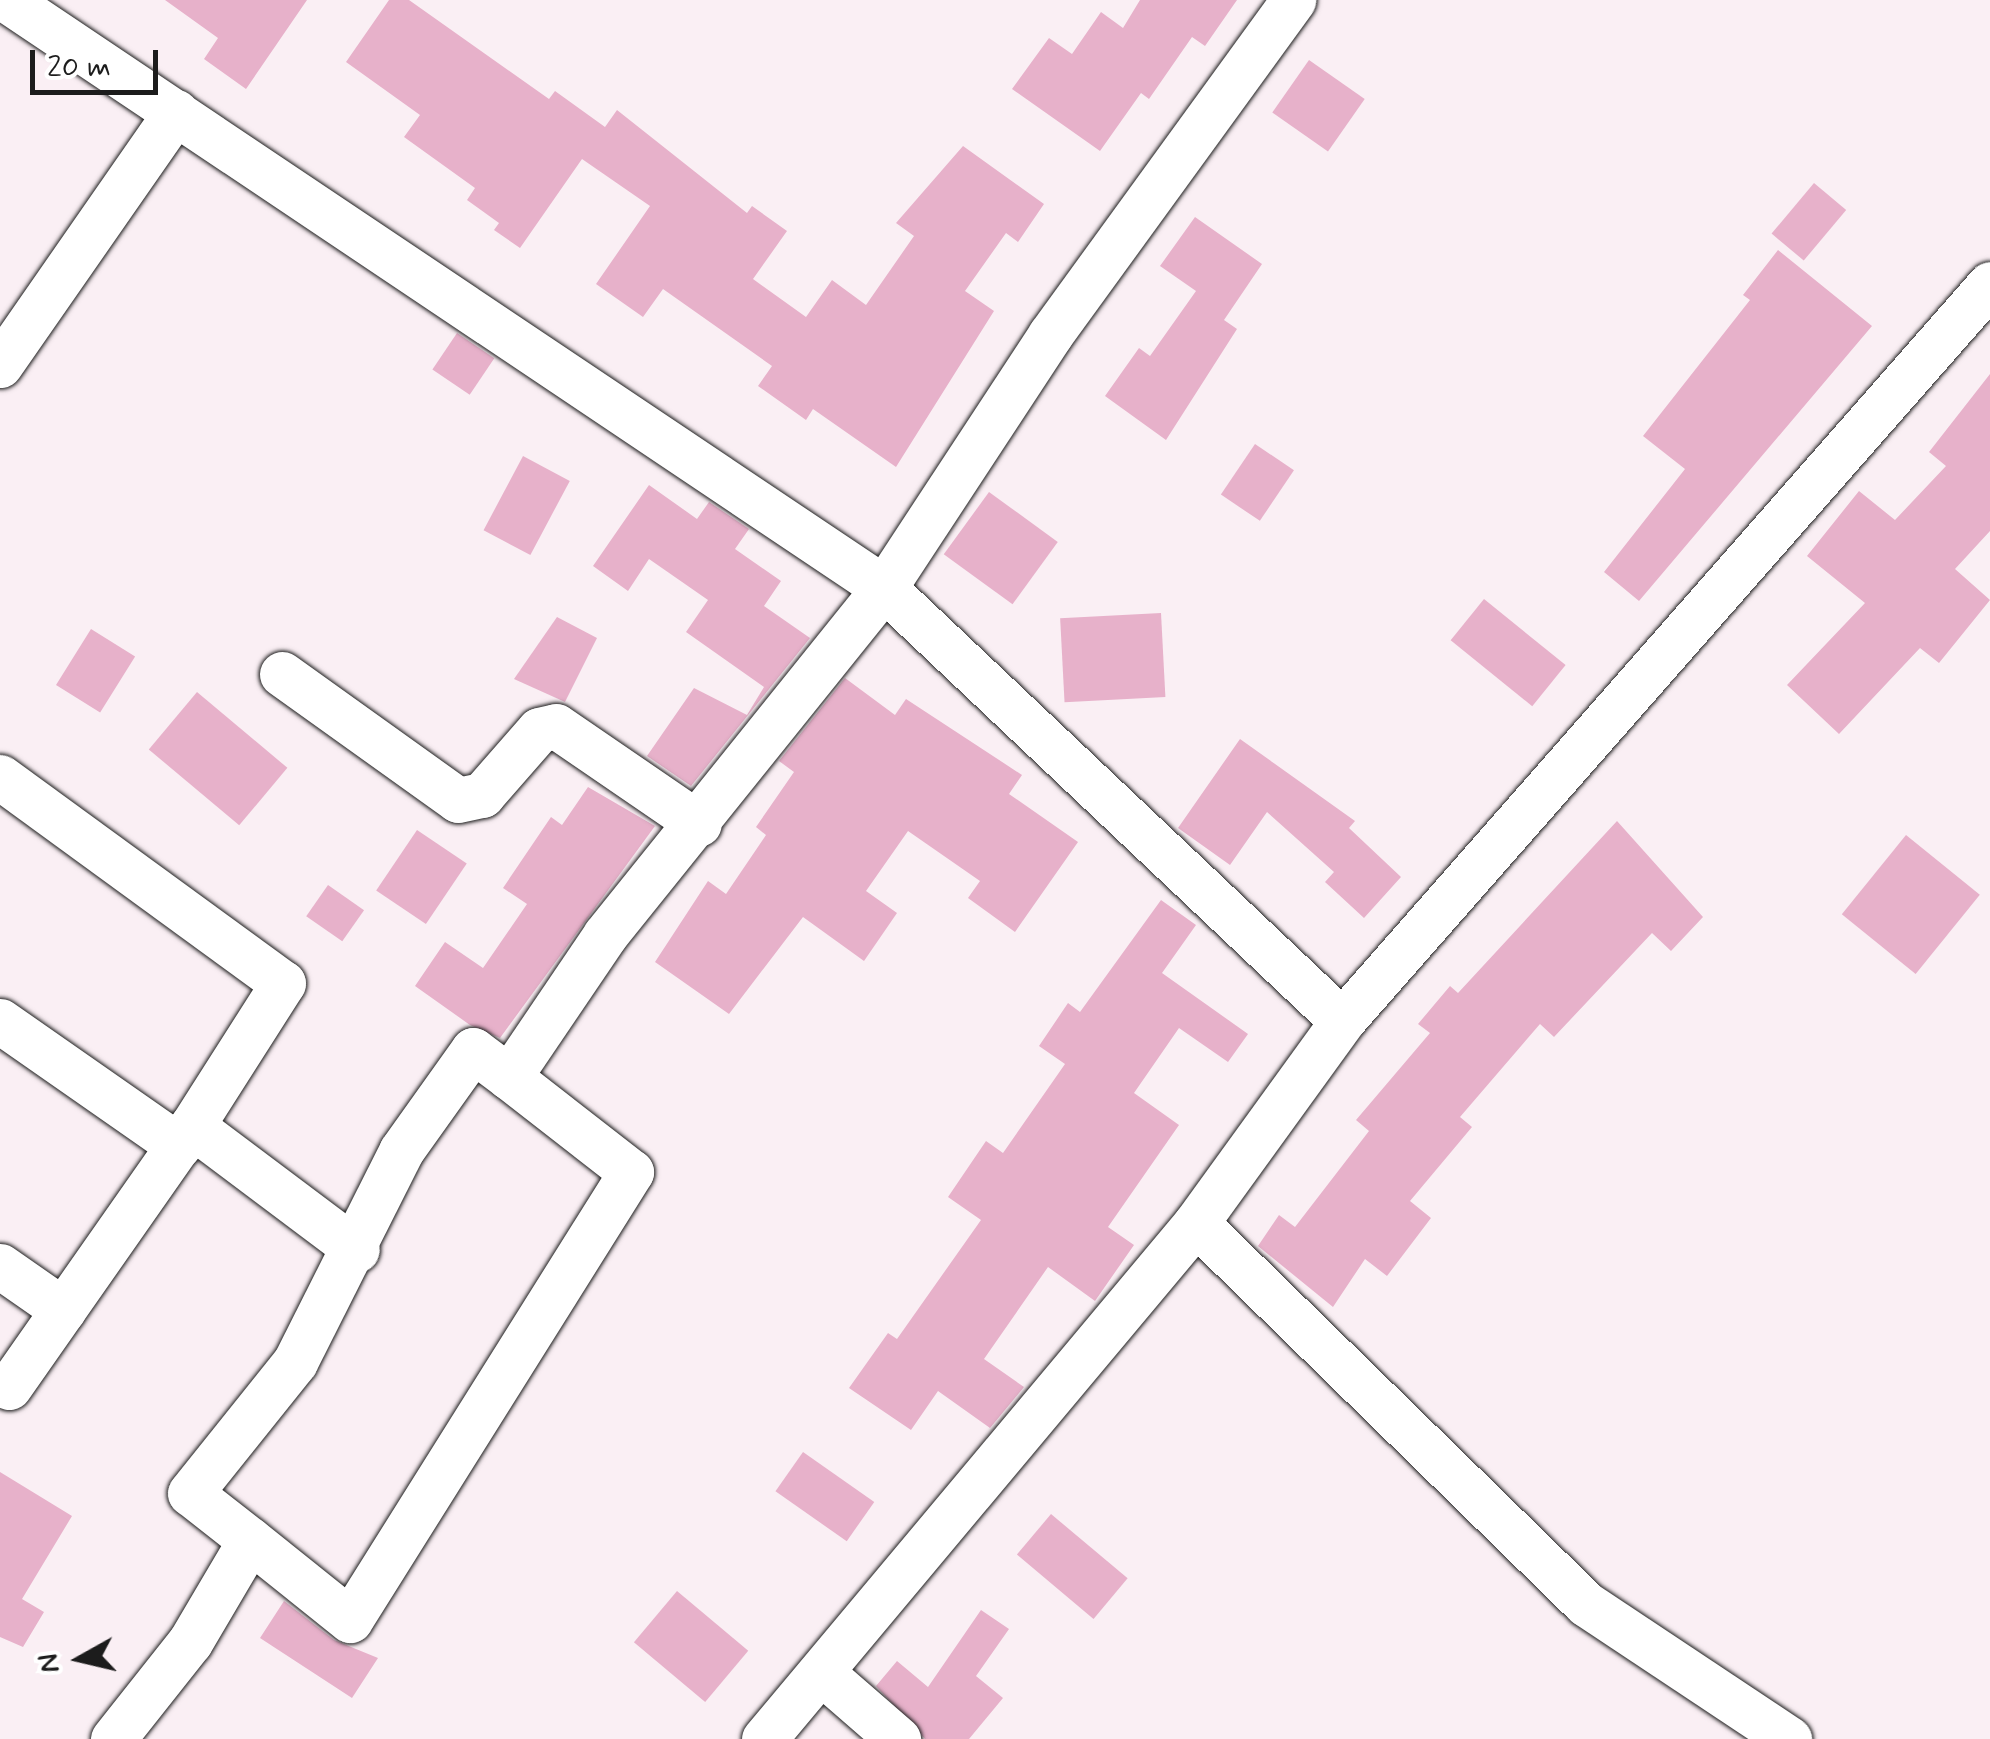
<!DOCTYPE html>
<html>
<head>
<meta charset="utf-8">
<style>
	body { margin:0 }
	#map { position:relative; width:1990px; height:1739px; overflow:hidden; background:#faeff4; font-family:Mynerve,sans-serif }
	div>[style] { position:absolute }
	.building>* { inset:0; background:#e7b1ca; transform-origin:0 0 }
	.roads { filter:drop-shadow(0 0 2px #1c1c1c) drop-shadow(0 0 2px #1c1c1c) }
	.street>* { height:45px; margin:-22.5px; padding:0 22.5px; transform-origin:22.5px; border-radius:22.5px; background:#fff }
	span { translate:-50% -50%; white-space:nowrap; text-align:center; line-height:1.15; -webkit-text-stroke:8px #fff; paint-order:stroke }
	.north { position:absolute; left:30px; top:1609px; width:100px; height:100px; -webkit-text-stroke:8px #fff; paint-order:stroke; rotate:262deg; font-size:28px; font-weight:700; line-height:40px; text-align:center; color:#1c1c1c }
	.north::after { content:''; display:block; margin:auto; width:35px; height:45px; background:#1c1c1c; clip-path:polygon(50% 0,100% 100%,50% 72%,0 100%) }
	.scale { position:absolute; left:30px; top:50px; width:128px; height:45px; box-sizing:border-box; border:5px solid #1c1c1c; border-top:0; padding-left:12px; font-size:30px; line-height:35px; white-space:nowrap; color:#1c1c1c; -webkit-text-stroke:8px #fff; paint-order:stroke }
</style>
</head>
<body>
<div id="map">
	<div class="building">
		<div style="clip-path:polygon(165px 0,307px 0,246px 89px,204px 59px,218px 38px)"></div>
		<div style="clip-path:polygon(389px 0,409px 0,549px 99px,555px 91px,605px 127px,617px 110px,747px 213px,752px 206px,787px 231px,753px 279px,806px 317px,832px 280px,866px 305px,914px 236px,896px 223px,963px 146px,1044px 204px,1018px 242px,1006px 233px,965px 291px,994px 311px,896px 467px,813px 409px,806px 420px,758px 386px,772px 366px,663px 289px,643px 317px,596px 284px,650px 206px,582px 159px,520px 248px,494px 230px,499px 223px,467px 200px,475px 188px,404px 137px,420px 115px,346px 62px)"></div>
		<div style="clip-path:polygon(1140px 0,1237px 0,1205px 46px,1192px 37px,1149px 99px,1141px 93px,1100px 151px,1012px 89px,1049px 38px,1072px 54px,1101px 12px,1123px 28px)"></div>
		<div style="left:1309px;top:60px;width:68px;height:64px;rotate:35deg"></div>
		<div style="left:1814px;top:183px;width:42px;height:66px;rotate:40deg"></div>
		<div style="clip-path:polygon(1195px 217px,1262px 264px,1224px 320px,1237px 329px,1166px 440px,1105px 396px,1139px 348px,1150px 356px,1196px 291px,1160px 266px)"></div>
		<div style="clip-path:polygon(1778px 250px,1872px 326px,1639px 601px,1604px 572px,1685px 469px,1643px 436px,1750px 300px,1743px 295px)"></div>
		<div style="left:457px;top:333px;width:45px;height:44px;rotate:34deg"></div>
		<div style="clip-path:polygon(1990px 374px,1990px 531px,1955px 569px,1990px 600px,1939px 663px,1920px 648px,1839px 734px,1787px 685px,1865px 603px,1807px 556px,1859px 491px,1895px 520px,1946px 466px,1929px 452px)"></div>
		<div style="left:1255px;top:444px;width:47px;height:61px;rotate:34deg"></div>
		<div style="left:523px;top:456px;width:53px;height:84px;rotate:28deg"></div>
		<div style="clip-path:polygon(649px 485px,697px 519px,709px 502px,749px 529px,735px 549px,781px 581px,764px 606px,810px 638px,691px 786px,647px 756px,694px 688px,747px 715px,764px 687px,686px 632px,708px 600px,649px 559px,628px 591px,593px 566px)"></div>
		<div style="left:989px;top:492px;width:85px;height:77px;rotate:36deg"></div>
		<div style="left:1484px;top:599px;width:105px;height:53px;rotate:39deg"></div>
		<div style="left:1161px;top:613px;width:84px;height:101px;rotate:87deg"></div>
		<div style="clip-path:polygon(557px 617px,597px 638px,565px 702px,514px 679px)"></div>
		<div style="left:91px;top:629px;width:52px;height:66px;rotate:32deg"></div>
		<div style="clip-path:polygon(845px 678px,895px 715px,906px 699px,1022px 775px,1009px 794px,1078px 842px,1015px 932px,968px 898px,980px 881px,908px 831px,866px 891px,897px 913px,864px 961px,803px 917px,729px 1014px,655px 962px,708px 881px,726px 894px,766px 835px,756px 827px,794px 772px,779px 761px)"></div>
		<div style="left:197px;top:692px;width:118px;height:75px;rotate:40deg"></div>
		<div style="clip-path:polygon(1240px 739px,1355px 821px,1349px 828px,1401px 877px,1364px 918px,1325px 882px,1334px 872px,1267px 812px,1230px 865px,1178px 828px)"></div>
		<div style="clip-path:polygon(588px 787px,655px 826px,500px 1038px,470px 1025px,415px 986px,445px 942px,483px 968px,527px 904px,503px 888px,551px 817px,562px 825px)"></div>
		<div style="clip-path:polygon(1617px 821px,1703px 917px,1671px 951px,1652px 933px,1554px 1037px,1540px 1024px,1460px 1117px,1472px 1127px,1410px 1201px,1431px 1218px,1387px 1276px,1365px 1259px,1333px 1307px,1258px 1246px,1279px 1215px,1295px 1227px,1369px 1131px,1356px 1120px,1430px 1033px,1418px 1024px,1450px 986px,1458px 993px)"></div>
		<div style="left:417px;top:830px;width:60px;height:73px;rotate:34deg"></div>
		<div style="left:1906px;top:835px;width:95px;height:102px;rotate:39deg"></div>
		<div style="left:328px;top:885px;width:44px;height:38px;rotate:35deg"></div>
		<div style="clip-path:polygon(1161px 900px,1196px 925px,1162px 973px,1248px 1034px,1228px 1062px,1179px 1028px,1134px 1093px,1179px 1125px,1108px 1227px,1134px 1245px,1095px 1301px,1048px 1267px,984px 1359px,1024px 1387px,990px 1428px,938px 1391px,911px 1430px,849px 1388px,888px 1333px,897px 1339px,981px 1220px,948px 1197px,986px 1141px,1003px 1153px,1065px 1064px,1039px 1046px,1068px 1003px,1080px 1012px)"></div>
		<div style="left:803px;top:1452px;width:87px;height:48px;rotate:35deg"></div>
		<div style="clip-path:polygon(0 1472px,72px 1516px,22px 1599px,44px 1612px,23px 1647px,0 1637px)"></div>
		<div style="left:1051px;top:1514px;width:100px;height:53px;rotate:40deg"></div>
		<div style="left:677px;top:1591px;width:93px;height:67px;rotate:40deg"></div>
		<div style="clip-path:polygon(284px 1601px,334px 1640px,378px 1658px,352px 1698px,260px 1638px)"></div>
		<div style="clip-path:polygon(981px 1610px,1009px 1629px,976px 1676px,1003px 1698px,969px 1739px,925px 1739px,876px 1686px,897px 1661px,928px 1687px)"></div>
	</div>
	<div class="roads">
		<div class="street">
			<div style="left:7px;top:0;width:1056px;rotate:33.84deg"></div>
			<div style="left:884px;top:588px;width:630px;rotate:43.39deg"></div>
			<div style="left:0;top:365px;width:308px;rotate:-55.2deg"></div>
			<div style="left:282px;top:674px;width:216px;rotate:35.6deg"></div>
			<div style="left:458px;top:800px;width:25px;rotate:-12deg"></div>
			<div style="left:482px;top:795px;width:86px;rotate:-48.8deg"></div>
			<div style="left:539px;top:730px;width:17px;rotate:-13deg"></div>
			<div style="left:556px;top:726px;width:173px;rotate:34.4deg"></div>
			<div style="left:0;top:777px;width:350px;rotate:36.1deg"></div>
			<div style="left:283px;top:983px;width:169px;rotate:122.5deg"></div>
			<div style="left:0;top:1021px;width:218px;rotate:34.9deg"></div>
			<div style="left:1196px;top:1223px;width:545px;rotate:44.33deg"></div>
			<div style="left:1586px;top:1604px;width:244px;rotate:33.6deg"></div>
			<div style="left:0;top:1266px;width:77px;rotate:34.9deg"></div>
			<div style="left:9px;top:1387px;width:319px;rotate:-55deg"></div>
			<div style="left:192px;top:1126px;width:206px;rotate:36.9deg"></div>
			<div style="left:250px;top:1540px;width:128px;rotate:38.7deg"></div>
			<div style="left:350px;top:1620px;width:529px;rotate:-57.9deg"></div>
			<div style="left:631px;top:1172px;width:155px;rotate:-142.1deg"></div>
			<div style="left:822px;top:1673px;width:101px;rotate:41deg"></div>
			<div style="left:113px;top:1739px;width:124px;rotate:-51.6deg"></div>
			<div style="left:190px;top:1642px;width:118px;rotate:-59.5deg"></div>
			<div style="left:250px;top:1540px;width:76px;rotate:-141.9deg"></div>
			<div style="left:190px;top:1493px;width:168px;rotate:-51.3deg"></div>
			<div style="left:295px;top:1362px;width:236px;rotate:-63.3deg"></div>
			<div style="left:401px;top:1151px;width:124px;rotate:-54.5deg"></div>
			<div style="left:473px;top:1050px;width:45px;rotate:36.9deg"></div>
			<div style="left:509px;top:1077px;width:171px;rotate:-55.9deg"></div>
			<div style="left:605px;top:935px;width:445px;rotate:-51.2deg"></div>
			<div style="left:884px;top:588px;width:303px;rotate:-56.7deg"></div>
			<div style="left:1050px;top:335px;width:414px;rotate:-54deg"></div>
			<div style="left:764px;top:1739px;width:673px;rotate:-50.06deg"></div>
			<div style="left:1196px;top:1223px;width:249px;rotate:-54.1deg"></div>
			<div style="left:1342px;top:1021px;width:981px;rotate:-48.68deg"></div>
		</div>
	</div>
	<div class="north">N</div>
	<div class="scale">20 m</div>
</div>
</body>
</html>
